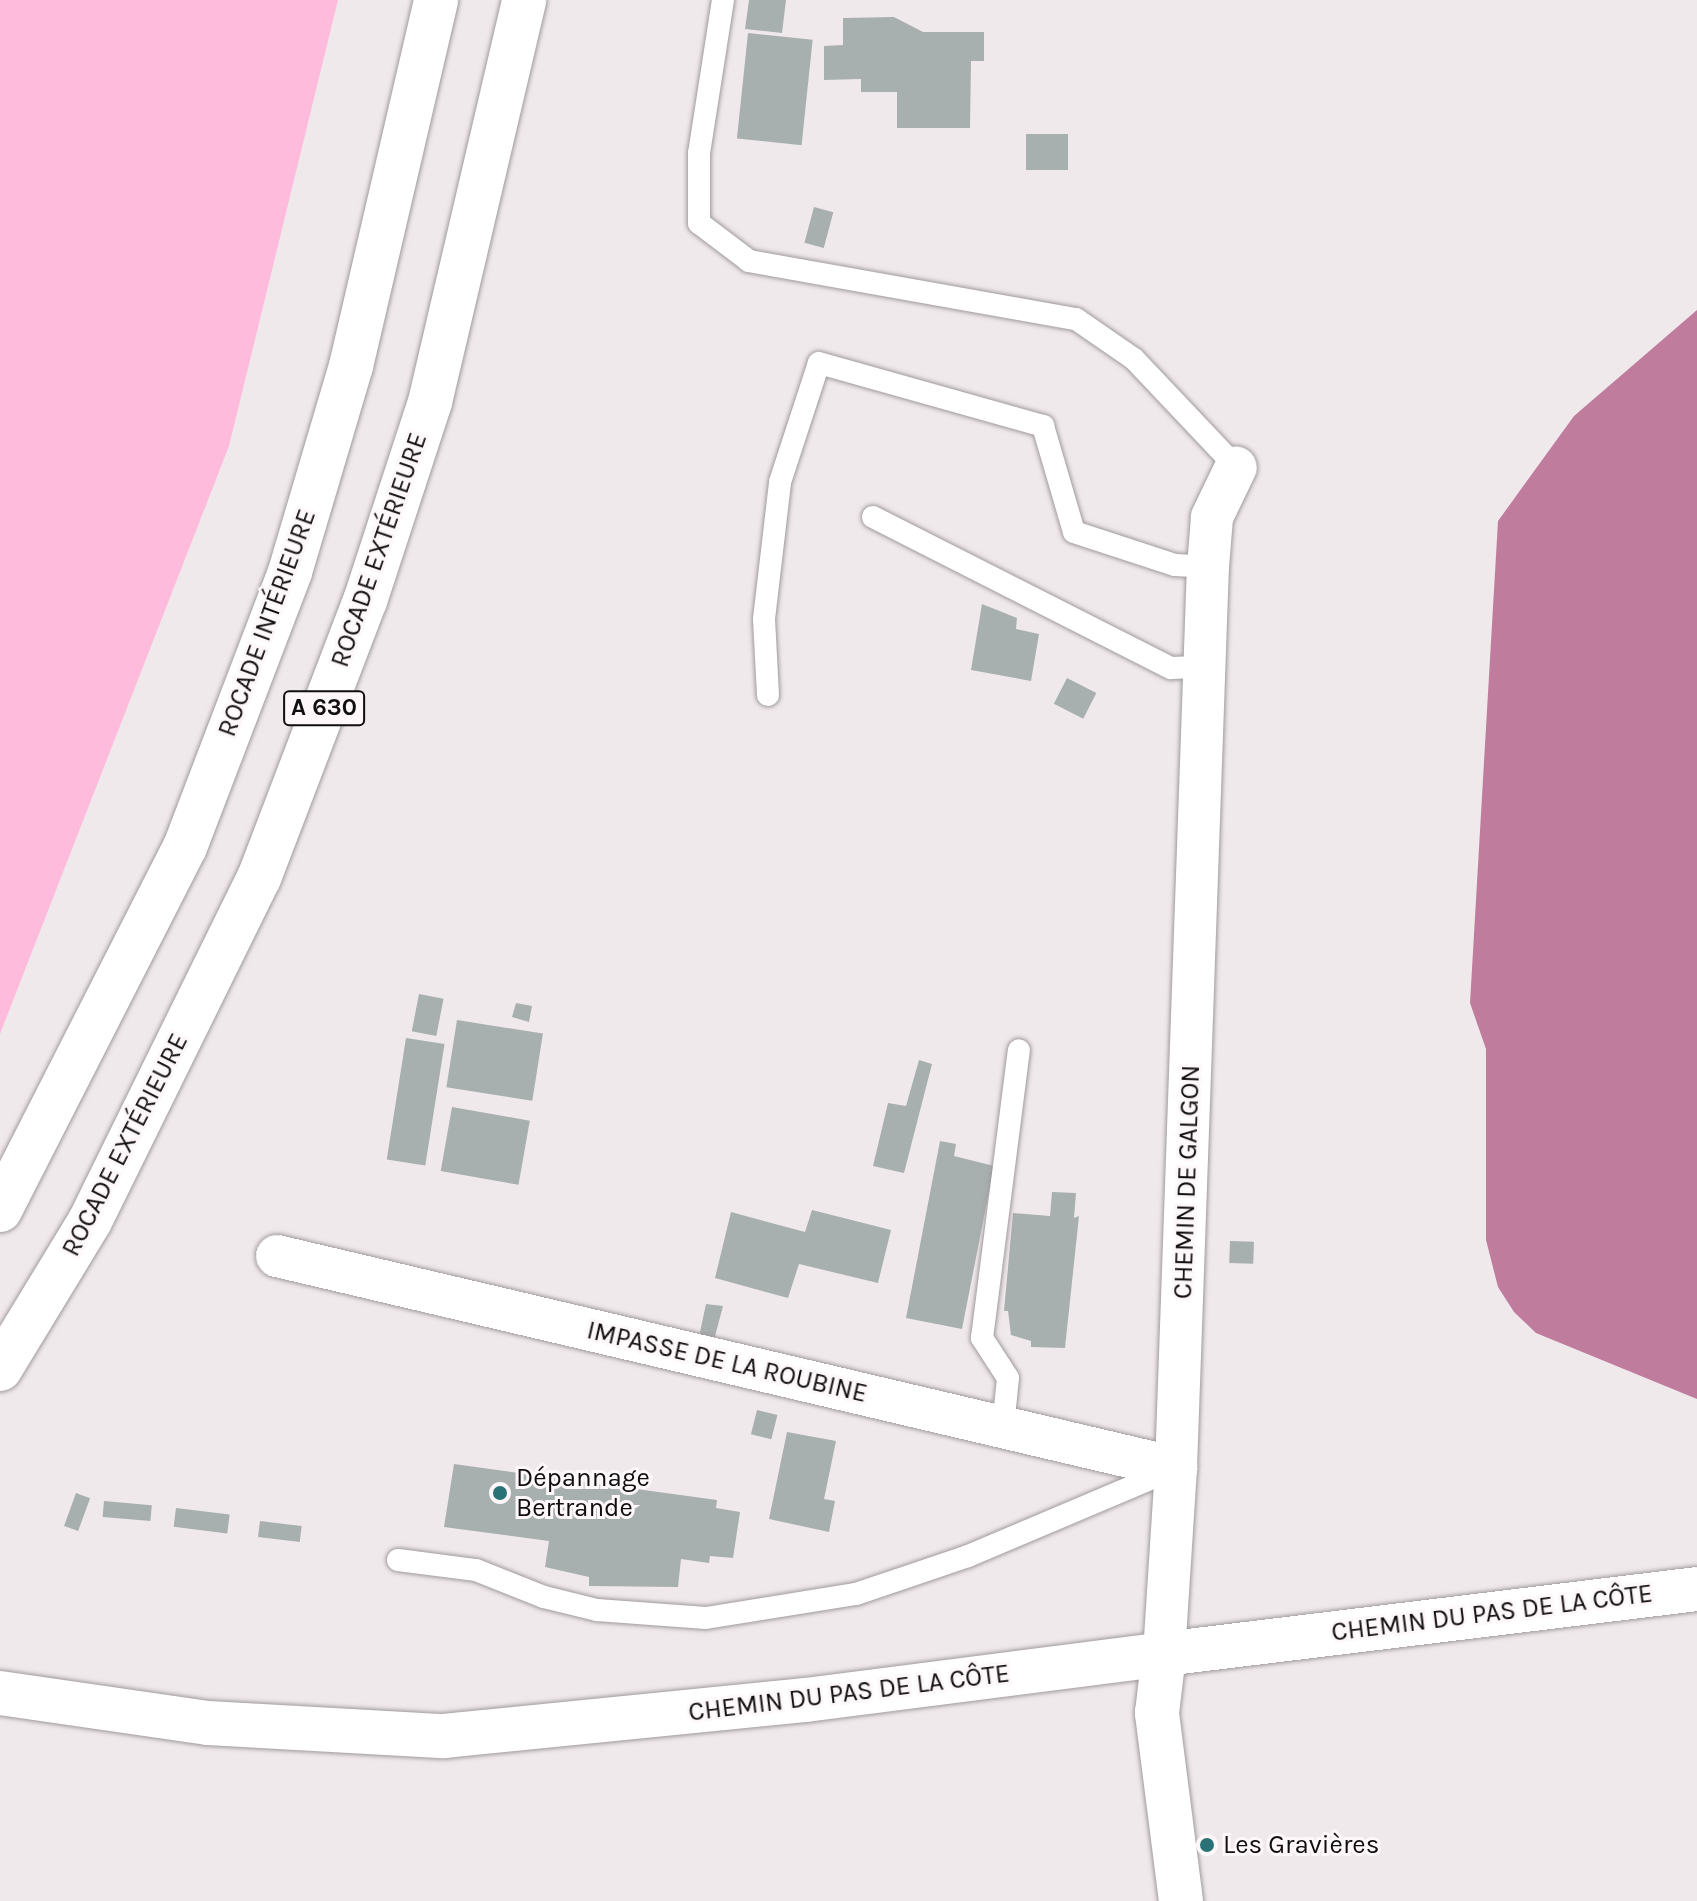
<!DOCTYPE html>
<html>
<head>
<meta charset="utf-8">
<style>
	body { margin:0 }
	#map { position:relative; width:1697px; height:1901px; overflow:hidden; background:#f0e9ec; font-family:Karla,sans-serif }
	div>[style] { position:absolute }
	.green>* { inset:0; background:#febbdb }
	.water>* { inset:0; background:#bf7c9d }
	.building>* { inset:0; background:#a8afaf; transform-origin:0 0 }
	.roads { filter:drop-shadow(0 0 2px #a09a9d) drop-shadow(0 0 2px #a09a9d) }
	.service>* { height:22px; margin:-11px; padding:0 11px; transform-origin:11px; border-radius:11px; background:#fff }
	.minor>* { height:42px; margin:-21px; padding:0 21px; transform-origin:21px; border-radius:21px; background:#fff }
	.tertiary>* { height:44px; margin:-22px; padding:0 22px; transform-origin:22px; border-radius:22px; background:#fff }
	.secondary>* { height:44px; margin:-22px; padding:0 22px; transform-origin:22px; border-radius:22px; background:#fff }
	.motorway>* { height:44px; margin:-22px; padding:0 22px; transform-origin:22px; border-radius:22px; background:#fff }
	.dots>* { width:22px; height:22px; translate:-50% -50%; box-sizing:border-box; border:4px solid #fdf7fa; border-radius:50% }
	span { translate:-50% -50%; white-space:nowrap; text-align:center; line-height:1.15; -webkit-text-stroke:6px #fdf7fa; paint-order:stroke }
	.shield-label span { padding:2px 6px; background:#fdf7fa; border:2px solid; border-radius:6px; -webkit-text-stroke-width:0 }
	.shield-label { font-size:24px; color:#100e0f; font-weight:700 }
	.street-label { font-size:26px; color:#100e0f }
	.poi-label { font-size:26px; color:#100e0f }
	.left { translate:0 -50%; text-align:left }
</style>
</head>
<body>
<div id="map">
	<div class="green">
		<div style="clip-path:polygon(0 0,338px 0,229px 446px,0 1034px)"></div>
	</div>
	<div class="water">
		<div style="clip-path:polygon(1697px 310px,1697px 1399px,1536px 1333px,1514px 1312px,1498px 1287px,1486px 1240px,1486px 1049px,1470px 1003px,1498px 521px,1574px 416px)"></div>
	</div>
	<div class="building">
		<div style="clip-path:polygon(749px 0,786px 0,782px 33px,745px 29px)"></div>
		<div style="clip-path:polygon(894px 17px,923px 32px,984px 32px,984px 61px,971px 61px,970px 128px,897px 128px,897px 92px,861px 92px,861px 79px,824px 80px,824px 46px,843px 45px,843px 18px)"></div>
		<div style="left:748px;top:33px;width:65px;height:106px;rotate:6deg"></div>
		<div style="left:1026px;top:134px;width:42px;height:36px"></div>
		<div style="left:814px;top:207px;width:20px;height:37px;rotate:15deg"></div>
		<div style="clip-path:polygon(982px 604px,1017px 618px,1016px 629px,1039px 634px,1031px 681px,971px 670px)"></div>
		<div style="left:1067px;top:678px;width:33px;height:29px;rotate:27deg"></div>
		<div style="left:419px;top:994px;width:25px;height:38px;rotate:11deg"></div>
		<div style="clip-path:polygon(516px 1003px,532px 1006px,529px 1022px,512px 1017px)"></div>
		<div style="left:457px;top:1020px;width:87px;height:68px;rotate:9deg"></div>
		<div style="left:406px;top:1038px;width:39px;height:123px;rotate:9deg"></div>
		<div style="clip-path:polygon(919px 1060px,932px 1064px,904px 1173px,873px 1166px,888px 1103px,906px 1106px)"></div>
		<div style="left:452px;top:1107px;width:79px;height:65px;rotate:10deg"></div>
		<div style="clip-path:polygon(940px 1141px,956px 1144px,954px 1156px,994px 1166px,962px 1329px,906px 1318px)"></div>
		<div style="clip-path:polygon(1052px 1192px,1076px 1193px,1074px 1218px,1079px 1216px,1065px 1348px,1031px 1347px,1031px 1341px,1011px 1335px,1008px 1311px,1004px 1311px,1013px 1213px,1050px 1216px)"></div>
		<div style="clip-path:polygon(812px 1210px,891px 1230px,878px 1283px,799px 1264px,788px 1298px,715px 1278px,731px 1212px,805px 1232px)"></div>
		<div style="left:1230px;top:1241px;width:24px;height:22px;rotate:2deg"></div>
		<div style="clip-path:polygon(706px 1304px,723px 1306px,714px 1340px,699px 1337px)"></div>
		<div style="left:757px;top:1410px;width:21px;height:25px;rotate:14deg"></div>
		<div style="clip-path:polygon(787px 1432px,836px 1441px,824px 1499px,835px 1501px,829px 1532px,769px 1519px)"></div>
		<div style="clip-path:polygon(454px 1464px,717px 1500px,716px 1508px,740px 1512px,733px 1558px,710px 1556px,709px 1563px,681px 1559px,678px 1587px,589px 1586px,589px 1577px,545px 1567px,549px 1541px,444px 1527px)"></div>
		<div style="left:76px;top:1493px;width:15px;height:35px;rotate:20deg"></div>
		<div style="left:104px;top:1501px;width:48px;height:16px;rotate:5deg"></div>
		<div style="left:176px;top:1508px;width:54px;height:19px;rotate:7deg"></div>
		<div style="left:260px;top:1521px;width:42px;height:16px;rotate:7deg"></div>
	</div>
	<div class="roads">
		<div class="service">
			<div style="left:723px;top:0;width:155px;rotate:98.9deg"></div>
			<div style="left:699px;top:153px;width:70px;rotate:90deg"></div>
			<div style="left:699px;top:223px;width:63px;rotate:37.2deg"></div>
			<div style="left:749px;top:261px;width:332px;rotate:10.1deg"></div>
			<div style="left:1076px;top:319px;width:70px;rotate:34.6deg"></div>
			<div style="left:1134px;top:359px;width:149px;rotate:46.6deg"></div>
			<div style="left:873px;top:517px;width:334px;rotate:26.9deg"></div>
			<div style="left:1171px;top:668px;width:35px;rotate:-2deg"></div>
			<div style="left:768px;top:695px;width:76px;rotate:-93deg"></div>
			<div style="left:764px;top:619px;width:138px;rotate:-83.3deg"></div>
			<div style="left:780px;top:482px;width:125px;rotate:-71.9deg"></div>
			<div style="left:819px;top:363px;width:233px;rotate:15.7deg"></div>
			<div style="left:1043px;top:426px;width:110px;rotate:73.7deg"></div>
			<div style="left:1074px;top:532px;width:106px;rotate:18.1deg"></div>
			<div style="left:1175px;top:565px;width:33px;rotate:3deg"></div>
			<div style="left:1003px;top:1427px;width:49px;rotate:-84.2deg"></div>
			<div style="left:1008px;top:1378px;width:48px;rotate:-123deg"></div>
			<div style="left:982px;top:1338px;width:290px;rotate:-82.7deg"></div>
			<div style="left:398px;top:1560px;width:79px;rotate:7.3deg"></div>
			<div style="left:476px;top:1570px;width:73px;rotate:21.7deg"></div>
			<div style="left:544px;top:1597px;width:55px;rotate:13.8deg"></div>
			<div style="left:597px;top:1610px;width:109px;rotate:4.2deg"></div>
			<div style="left:706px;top:1618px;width:152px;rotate:-9.1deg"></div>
			<div style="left:856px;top:1594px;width:118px;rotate:-18.7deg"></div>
			<div style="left:968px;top:1556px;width:221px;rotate:-22.9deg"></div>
		</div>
		<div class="minor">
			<div style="left:277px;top:1256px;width:924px;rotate:13.27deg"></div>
			<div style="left:1164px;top:1654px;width:186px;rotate:-86.3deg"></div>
			<div style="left:1176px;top:1468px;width:902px;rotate:-87.97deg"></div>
			<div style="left:1208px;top:567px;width:50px;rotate:-85.4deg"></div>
			<div style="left:1212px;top:517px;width:55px;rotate:-64.4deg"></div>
		</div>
		<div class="tertiary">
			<div style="left:0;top:1693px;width:210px;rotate:8.2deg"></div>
			<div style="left:208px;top:1723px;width:236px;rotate:3.2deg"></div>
			<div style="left:444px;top:1736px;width:364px;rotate:-5.7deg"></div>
			<div style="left:806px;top:1700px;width:361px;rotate:-7.3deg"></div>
		</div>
		<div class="secondary">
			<div style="left:1181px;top:1901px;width:190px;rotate:-97.3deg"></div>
			<div style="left:1157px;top:1713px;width:59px;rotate:-83.2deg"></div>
			<div style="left:1164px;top:1654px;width:537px;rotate:-6.95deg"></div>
		</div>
		<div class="motorway">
			<div style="left:0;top:1210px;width:407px;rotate:-63deg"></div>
			<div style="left:185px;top:847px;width:294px;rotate:-69.1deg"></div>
			<div style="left:290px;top:572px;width:215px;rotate:-73.5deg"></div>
			<div style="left:351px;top:366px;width:376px;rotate:-76.9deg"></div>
			<div style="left:0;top:1369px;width:173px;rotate:-58.7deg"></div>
			<div style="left:90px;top:1221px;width:382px;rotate:-63.8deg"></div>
			<div style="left:259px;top:878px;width:297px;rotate:-69.1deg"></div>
			<div style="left:365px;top:601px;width:209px;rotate:-71.9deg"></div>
			<div style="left:430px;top:402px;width:413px;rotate:-76.8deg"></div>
		</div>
	</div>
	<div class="dots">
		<div style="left:500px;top:1493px;background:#297377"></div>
		<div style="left:1207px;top:1845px;background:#297377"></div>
	</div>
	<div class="shield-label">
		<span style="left:324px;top:708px">A 630</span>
	</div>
	<div class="street-label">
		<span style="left:379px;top:550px;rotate:-71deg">ROCADE EXTÉRIEURE</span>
		<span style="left:267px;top:623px;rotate:-70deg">ROCADE INTÉRIEURE</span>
		<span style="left:125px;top:1145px;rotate:-63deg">ROCADE EXTÉRIEURE</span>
		<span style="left:1187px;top:1182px;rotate:-88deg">CHEMIN DE GALGON</span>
		<span style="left:727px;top:1362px;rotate:13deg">IMPASSE DE LA ROUBINE</span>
		<span style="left:1492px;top:1613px;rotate:-7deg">CHEMIN DU PAS DE LA CÔTE</span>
		<span style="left:849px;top:1693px;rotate:-7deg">CHEMIN DU PAS DE LA CÔTE</span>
	</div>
	<div class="poi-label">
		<span class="left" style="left:516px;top:1493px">Dépannage<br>Bertrande</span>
		<span class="left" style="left:1223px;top:1845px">Les Gravières</span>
	</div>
</div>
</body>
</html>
